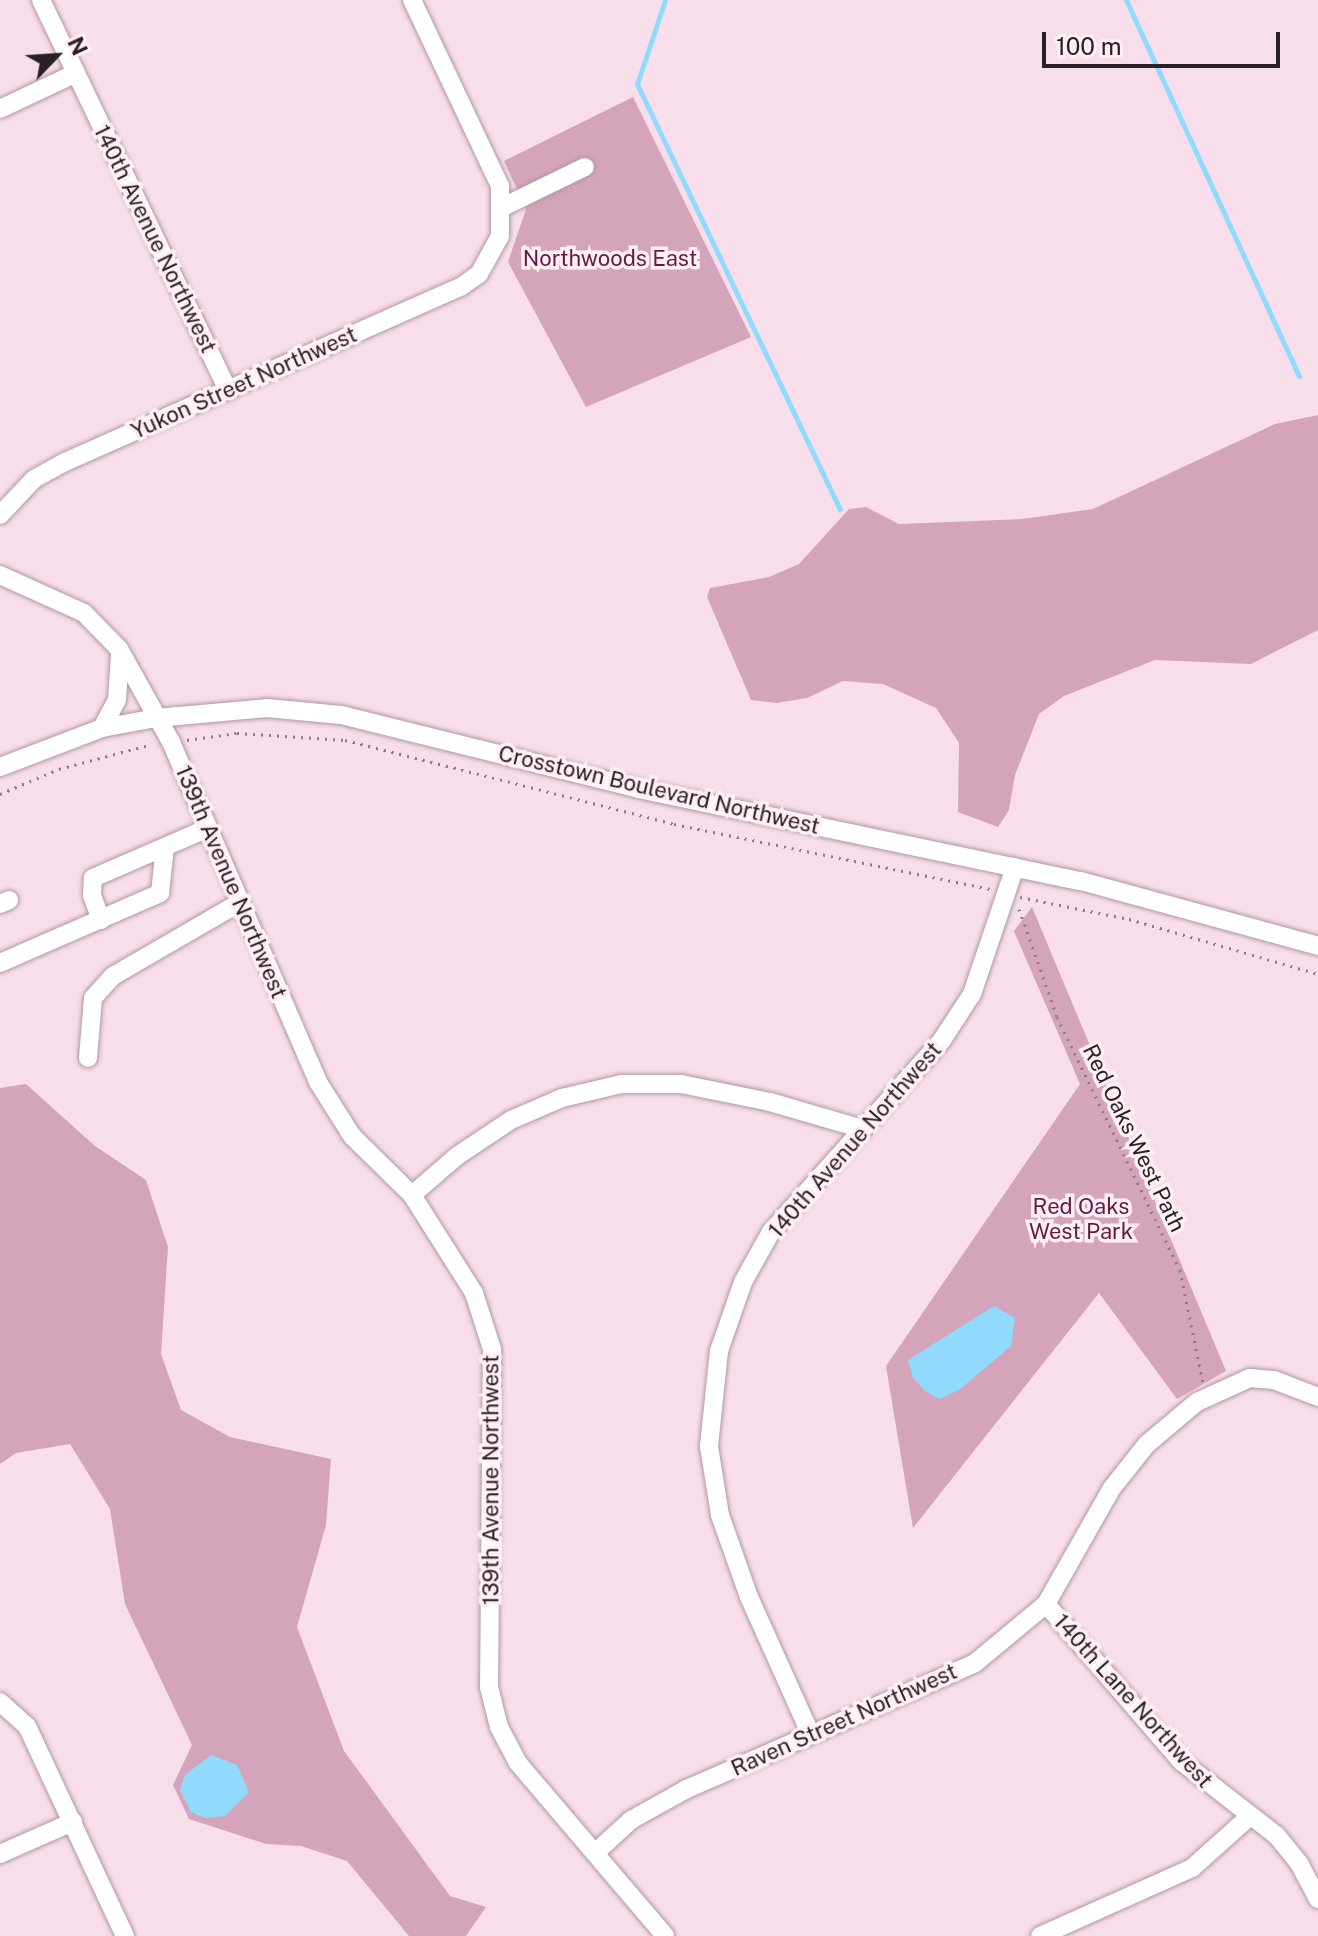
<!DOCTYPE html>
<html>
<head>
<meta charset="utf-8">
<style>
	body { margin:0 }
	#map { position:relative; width:1318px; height:1936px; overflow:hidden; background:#f8deea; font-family:"Public Sans",sans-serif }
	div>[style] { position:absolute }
	.green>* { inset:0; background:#d4a4bb }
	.water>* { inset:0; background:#90dbfd }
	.stream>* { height:5px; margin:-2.5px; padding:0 2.5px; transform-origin:2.5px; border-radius:2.5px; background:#90dbfd }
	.path>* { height:3px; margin-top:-1.5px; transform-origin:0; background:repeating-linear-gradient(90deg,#8f7d85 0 2px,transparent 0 8px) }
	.roads { filter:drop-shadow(0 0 2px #b098a2) drop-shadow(0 0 2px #b098a2) }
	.minor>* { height:18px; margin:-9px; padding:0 9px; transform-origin:9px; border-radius:9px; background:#fff }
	span { translate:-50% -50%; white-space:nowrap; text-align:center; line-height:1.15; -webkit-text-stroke:7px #feeff5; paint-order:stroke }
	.street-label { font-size:22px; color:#292024 }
	.park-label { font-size:22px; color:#651a46 }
	.north { position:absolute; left:16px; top:16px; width:80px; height:80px; -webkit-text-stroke:6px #feeff5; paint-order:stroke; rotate:65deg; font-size:22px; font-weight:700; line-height:32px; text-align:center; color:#292024 }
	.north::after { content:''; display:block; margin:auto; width:28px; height:36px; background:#292024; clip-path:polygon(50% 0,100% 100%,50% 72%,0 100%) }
	.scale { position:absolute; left:1042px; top:32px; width:238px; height:36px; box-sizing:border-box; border:4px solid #292024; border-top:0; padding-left:10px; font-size:24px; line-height:28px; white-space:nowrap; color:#292024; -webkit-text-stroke:6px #feeff5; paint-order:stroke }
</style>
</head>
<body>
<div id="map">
	<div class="green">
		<div style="clip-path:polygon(633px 97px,751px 337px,586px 407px,508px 262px,526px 209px,504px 161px)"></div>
		<div style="clip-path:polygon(1318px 415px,1318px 630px,1251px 664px,1155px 660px,1064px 696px,1039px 714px,1015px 775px,1009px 810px,998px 827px,958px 812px,959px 743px,936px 708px,883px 684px,843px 681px,807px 698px,776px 703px,751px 700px,707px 597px,710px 588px,769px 577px,799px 564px,849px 509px,866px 507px,899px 524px,1022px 519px,1093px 509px,1275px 424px)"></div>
		<div style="clip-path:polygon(1032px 907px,1226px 1371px,1177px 1399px,1099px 1293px,913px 1528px,886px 1366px,1080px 1084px,1014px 931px)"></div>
		<div style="clip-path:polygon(26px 1084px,95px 1146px,146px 1180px,168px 1247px,161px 1354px,181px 1410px,230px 1437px,331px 1459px,326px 1525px,297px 1627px,344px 1751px,450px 1896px,486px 1907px,466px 1936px,409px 1936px,347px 1861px,301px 1846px,266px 1844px,189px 1819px,173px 1785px,192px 1745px,125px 1604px,110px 1509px,70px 1444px,16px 1453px,0 1464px,0 1088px)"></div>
	</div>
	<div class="water">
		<div style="clip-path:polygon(994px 1306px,1015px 1318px,1011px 1346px,959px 1390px,939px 1399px,925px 1391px,913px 1378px,908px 1360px)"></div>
		<div style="clip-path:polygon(211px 1755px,237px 1765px,249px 1792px,225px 1816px,205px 1818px,191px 1812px,180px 1790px,185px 1775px)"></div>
	</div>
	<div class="stream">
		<div style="left:665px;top:0;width:89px;rotate:108.4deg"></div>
		<div style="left:637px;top:84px;width:471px;rotate:64.5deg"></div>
		<div style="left:1126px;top:0;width:414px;rotate:65.3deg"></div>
	</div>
	<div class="path">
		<div style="left:187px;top:740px;width:50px;rotate:-8deg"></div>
		<div style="left:237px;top:733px;width:108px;rotate:3.7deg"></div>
		<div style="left:345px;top:740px;width:340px;rotate:14.3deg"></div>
		<div style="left:674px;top:824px;width:323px;rotate:11.6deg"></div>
		<div style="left:0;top:794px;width:64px;rotate:-23deg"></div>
		<div style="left:59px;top:769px;width:96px;rotate:-15deg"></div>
		<div style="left:1020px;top:897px;width:111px;rotate:11.4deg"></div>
		<div style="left:1129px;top:919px;width:197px;rotate:16.2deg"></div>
		<div style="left:1019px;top:909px;width:114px;rotate:70.6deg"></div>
		<div style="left:1057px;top:1017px;width:281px;rotate:64.1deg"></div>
		<div style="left:1180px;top:1270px;width:115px;rotate:78.5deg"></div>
	</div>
	<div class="roads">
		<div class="minor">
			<div style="left:41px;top:0;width:433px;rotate:64.4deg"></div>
			<div style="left:0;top:109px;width:84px;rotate:-25.3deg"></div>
			<div style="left:503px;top:207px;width:91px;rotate:-26deg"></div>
			<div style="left:0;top:515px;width:50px;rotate:-46.6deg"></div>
			<div style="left:34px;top:479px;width:35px;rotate:-29deg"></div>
			<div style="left:65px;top:462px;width:434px;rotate:-23.9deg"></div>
			<div style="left:462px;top:286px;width:21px;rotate:-35deg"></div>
			<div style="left:479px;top:274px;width:43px;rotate:-61.1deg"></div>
			<div style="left:500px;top:236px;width:50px;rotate:-90deg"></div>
			<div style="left:500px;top:186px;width:206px;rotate:-115.3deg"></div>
			<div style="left:0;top:575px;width:92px;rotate:24.3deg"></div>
			<div style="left:84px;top:613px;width:50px;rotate:45.8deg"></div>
			<div style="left:119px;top:649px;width:107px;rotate:60.8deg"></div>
			<div style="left:171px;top:742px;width:370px;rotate:66.6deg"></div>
			<div style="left:318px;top:1082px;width:64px;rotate:57.8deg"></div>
			<div style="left:352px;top:1136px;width:84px;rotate:44.5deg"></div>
			<div style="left:412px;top:1195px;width:116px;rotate:57.7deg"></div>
			<div style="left:474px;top:1293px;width:59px;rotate:72.2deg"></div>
			<div style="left:492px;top:1349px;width:338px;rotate:90.5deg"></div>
			<div style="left:489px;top:1687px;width:41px;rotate:76deg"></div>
			<div style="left:499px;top:1727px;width:41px;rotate:62.2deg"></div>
			<div style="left:518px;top:1763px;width:227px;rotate:49.6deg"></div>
			<div style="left:102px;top:728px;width:32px;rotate:-62deg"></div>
			<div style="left:117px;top:700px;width:45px;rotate:-86.2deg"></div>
			<div style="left:0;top:767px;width:109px;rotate:-20.9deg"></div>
			<div style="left:102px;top:728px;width:55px;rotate:-10.5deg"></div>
			<div style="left:156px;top:718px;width:111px;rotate:-5.1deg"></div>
			<div style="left:267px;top:708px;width:74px;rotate:5.4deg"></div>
			<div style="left:341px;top:715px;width:307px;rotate:13.9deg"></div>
			<div style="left:639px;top:789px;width:451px;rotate:11.8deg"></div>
			<div style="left:1081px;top:881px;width:246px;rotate:15.3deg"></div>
			<div style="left:0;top:904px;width:10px;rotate:-24deg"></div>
			<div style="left:101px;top:920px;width:27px;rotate:-110deg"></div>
			<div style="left:92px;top:895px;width:17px;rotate:-87deg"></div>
			<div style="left:93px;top:878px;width:125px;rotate:-23.5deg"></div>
			<div style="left:0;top:963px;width:175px;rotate:-23.6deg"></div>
			<div style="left:160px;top:893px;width:46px;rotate:-83.8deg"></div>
			<div style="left:88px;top:1058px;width:60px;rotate:-85.2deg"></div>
			<div style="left:93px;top:998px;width:30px;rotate:-48deg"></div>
			<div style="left:113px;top:976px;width:146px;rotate:-30.1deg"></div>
			<div style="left:412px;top:1195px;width:60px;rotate:-40.9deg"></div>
			<div style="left:457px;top:1156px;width:65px;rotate:-33.7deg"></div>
			<div style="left:511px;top:1120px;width:56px;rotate:-23.3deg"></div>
			<div style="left:562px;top:1098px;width:61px;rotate:-13.3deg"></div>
			<div style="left:621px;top:1084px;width:60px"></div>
			<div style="left:681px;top:1084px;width:91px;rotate:11.4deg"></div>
			<div style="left:770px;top:1102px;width:97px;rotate:16.2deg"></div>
			<div style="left:1046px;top:1604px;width:208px;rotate:49.3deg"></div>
			<div style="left:1182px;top:1762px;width:120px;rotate:37.9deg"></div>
			<div style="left:1277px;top:1836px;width:35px;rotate:51deg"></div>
			<div style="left:1299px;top:1863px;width:41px;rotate:62.2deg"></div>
			<div style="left:0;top:1702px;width:36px;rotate:42deg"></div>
			<div style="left:27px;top:1726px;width:232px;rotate:65deg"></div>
			<div style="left:811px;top:1735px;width:151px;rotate:-114.2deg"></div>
			<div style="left:749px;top:1597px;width:87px;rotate:-109.5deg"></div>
			<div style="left:720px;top:1515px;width:70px;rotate:-99.1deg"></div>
			<div style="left:709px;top:1446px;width:96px;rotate:-84deg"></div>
			<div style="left:719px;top:1351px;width:73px;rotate:-70.8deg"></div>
			<div style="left:743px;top:1282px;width:57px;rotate:-60.8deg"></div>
			<div style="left:771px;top:1232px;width:257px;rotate:-48.3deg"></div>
			<div style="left:942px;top:1040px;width:55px;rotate:-56.9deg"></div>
			<div style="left:972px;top:994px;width:134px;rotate:-71.3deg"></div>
			<div style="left:595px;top:1853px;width:49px;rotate:-42.5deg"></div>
			<div style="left:631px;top:1820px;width:64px;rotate:-29deg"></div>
			<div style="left:687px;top:1789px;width:314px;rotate:-23.6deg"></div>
			<div style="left:975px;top:1663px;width:92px;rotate:-39.7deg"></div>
			<div style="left:1046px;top:1604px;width:133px;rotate:-60.4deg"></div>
			<div style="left:1112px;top:1488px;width:56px;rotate:-51.5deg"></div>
			<div style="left:1147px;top:1444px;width:65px;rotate:-40deg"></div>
			<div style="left:1197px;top:1402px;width:58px;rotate:-24.4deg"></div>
			<div style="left:1250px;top:1378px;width:24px;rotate:5deg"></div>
			<div style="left:1274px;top:1380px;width:47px;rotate:21.1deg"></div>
			<div style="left:0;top:1854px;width:80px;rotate:-23.7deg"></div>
			<div style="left:1040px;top:1936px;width:167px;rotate:-24.1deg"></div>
			<div style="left:1192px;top:1868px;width:75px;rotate:-41.8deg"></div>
		</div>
	</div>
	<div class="street-label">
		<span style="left:155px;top:239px;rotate:64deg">140th Avenue Northwest</span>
		<span style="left:244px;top:383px;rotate:-24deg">Yukon Street Northwest</span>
		<span style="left:659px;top:790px;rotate:13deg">Crosstown Boulevard Northwest</span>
		<span style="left:231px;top:882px;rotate:67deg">139th Avenue Northwest</span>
		<span style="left:1134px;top:1138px;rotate:64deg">Red Oaks West Path</span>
		<span style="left:855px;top:1140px;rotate:-49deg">140th Avenue Northwest</span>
		<span style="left:491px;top:1480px;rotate:-90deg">139th Avenue Northwest</span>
		<span style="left:1133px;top:1701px;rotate:48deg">140th Lane Northwest</span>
		<span style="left:844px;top:1720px;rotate:-24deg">Raven Street Northwest</span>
	</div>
	<div class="park-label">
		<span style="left:610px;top:259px">Northwoods East</span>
		<span style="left:1081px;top:1219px">Red Oaks<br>West Park</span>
	</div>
	<div class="north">N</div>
	<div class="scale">100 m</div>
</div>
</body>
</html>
